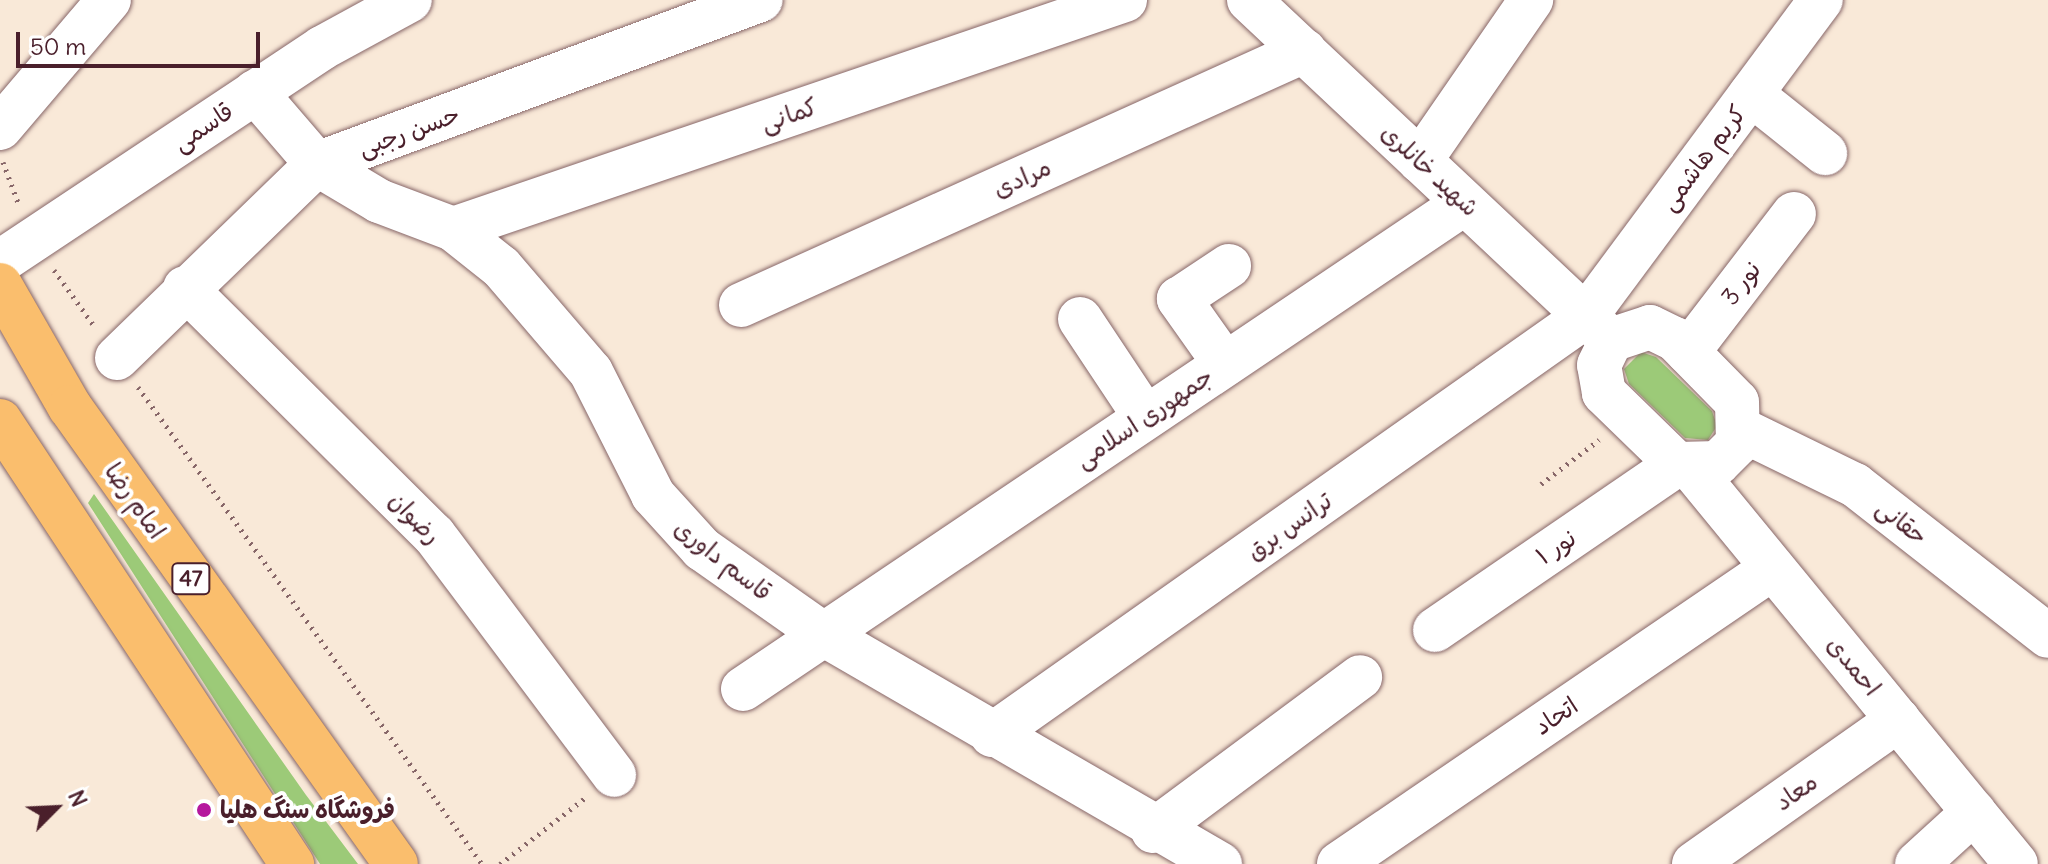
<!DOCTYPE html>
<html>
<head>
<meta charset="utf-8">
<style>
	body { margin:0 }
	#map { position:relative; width:2048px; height:864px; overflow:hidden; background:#f9e9d8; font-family:Delius,"Playpen Sans Arabic",sans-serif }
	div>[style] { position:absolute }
	.green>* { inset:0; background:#9cca78 }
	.path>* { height:5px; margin-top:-2.5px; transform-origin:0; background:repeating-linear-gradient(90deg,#876668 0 2px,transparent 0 8px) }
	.roads { filter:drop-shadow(0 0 2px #876668) drop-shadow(0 0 2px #876668) }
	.minor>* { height:44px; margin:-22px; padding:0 22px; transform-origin:22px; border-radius:22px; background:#fff }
	.highway>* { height:44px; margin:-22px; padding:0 22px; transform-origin:22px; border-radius:22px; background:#fabe6d }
	.dots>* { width:22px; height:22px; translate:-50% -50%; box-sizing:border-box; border:4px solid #fff; border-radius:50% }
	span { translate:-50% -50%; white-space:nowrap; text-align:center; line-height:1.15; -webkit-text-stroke:8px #fff; paint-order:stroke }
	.shield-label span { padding:2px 6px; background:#fff; border:2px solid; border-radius:6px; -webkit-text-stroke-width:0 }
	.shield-label { font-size:22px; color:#4a1f2b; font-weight:700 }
	.street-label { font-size:24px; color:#4a1f2b }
	.poi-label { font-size:24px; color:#4a1f2b; font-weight:700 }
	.left { translate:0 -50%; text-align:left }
	.north { position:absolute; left:16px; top:768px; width:80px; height:80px; -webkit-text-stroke:6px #fff; paint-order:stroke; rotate:66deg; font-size:22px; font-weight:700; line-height:32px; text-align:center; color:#4a1f2b }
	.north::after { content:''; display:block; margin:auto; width:28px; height:36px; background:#4a1f2b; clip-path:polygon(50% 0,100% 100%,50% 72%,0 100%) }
	.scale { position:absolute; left:16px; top:32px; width:244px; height:36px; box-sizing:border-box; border:4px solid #4a1f2b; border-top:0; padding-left:10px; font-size:24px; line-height:28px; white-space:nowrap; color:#4a1f2b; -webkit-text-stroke:6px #fff; paint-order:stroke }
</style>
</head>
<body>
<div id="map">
	<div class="green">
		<div style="clip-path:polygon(1641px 352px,1656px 357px,1712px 411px,1717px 426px,1708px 440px,1685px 438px,1629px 384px,1624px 369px)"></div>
		<div style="clip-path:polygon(94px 494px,306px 795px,358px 864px,320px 864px,88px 503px)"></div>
	</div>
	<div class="path">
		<div style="left:3px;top:162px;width:46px;rotate:69.6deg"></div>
		<div style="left:54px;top:270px;width:70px;rotate:54.3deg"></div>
		<div style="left:138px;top:387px;width:588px;rotate:54.2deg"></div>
		<div style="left:1541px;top:484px;width:73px;rotate:-37.2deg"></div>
		<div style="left:500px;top:864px;width:108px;rotate:-37.8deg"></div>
	</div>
	<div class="roads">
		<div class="minor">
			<div style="left:1249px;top:0;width:497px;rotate:43.2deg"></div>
			<div style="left:255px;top:92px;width:95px;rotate:49.3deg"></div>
			<div style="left:317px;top:164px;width:72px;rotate:30.8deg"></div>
			<div style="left:379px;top:201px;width:79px;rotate:20.7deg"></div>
			<div style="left:453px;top:229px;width:61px;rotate:38.4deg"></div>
			<div style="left:501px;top:267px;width:138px;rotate:49.4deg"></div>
			<div style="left:591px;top:372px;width:138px;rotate:63.2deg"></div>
			<div style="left:653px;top:495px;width:73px;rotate:47.8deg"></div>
			<div style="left:702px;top:549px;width:148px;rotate:35.1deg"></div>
			<div style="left:823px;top:634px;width:459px;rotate:30.1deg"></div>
			<div style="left:1751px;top:94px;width:95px;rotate:38.6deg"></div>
			<div style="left:0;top:128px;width:168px;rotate:-49.6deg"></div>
			<div style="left:1420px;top:161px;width:196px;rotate:-55.4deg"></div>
			<div style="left:453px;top:229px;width:710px;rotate:-18.82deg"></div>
			<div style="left:0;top:262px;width:387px;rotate:-33.6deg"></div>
			<div style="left:322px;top:48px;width:100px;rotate:-28.6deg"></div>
			<div style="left:185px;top:288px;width:351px;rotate:44.8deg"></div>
			<div style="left:434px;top:535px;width:300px;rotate:53.1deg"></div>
			<div style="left:741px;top:305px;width:618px;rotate:-24.28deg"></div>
			<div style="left:1080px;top:319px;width:118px;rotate:56.4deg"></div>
			<div style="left:1650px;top:327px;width:28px;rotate:26deg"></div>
			<div style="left:1675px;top:339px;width:88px;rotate:45.5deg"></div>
			<div style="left:1737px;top:402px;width:41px;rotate:88.6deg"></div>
			<div style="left:1738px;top:443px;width:28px;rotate:135deg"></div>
			<div style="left:1718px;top:463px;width:41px;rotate:178.6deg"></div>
			<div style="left:1677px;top:464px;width:102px;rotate:-135.8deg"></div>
			<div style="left:1604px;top:393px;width:28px;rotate:-100deg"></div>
			<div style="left:1599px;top:365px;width:28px;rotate:-64deg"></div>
			<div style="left:1611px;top:340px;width:41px;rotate:-18.4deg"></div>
			<div style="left:1688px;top:352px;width:174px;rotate:-52.5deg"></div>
			<div style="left:117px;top:358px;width:279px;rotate:-44.1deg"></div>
			<div style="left:317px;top:164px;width:473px;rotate:-20.3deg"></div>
			<div style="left:1225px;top:364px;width:80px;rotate:-125.3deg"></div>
			<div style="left:1179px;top:299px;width:60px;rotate:-33.4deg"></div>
			<div style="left:1742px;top:430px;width:126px;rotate:26deg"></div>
			<div style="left:1855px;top:485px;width:245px;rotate:38deg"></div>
			<div style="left:1691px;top:468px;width:512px;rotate:50.62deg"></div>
			<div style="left:1435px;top:630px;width:293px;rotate:-34.4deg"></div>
			<div style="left:743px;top:689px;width:870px;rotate:-33.95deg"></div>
			<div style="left:992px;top:735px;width:727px;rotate:-35.2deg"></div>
			<div style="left:1586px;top:316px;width:394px;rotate:-53.4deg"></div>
			<div style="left:1153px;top:831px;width:258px;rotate:-36.6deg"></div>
			<div style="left:1339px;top:864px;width:525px;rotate:-34.3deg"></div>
			<div style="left:1694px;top:864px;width:250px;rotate:-35.2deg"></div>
			<div style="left:1917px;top:864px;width:77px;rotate:-42.4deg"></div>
		</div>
		<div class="highway">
			<div style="left:0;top:285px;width:141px;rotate:60.2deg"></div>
			<div style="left:70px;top:407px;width:561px;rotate:54.5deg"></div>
			<div style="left:0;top:421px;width:531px;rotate:56.61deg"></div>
		</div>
	</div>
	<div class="dots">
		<div style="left:204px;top:810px;background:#b5179e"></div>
	</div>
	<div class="shield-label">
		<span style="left:191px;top:579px">47</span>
	</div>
	<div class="street-label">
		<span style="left:789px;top:115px;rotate:-19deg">کمانی</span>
		<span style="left:203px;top:127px;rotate:-34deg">قاسمی</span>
		<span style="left:409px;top:131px;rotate:-20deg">حسن رجبی</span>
		<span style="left:1703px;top:158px;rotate:-53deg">کریم هاشمی</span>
		<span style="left:1430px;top:170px;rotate:43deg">شهید خانلری</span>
		<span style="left:1022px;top:178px;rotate:-24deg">مرادی</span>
		<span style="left:1741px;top:283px;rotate:-52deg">نور 3</span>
		<span style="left:1144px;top:418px;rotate:-34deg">جمهوری اسلامی</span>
		<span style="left:135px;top:501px;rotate:55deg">امام رضا</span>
		<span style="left:415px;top:518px;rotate:46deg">رضوان</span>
		<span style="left:1902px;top:522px;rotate:38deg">حقانی</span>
		<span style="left:1289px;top:526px;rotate:-35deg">ترانس برق</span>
		<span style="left:1556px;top:547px;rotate:-34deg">نور ۱</span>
		<span style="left:723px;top:560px;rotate:38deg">قاسم داوری</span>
		<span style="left:1854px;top:666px;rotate:51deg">احمدی</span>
		<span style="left:1556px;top:716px;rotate:-34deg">اتحاد</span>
		<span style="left:1796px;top:792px;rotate:-35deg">معاد</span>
	</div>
	<div class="poi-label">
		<span class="left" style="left:220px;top:810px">فروشگاه سنگ هلیا</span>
	</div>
	<div class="north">N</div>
	<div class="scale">50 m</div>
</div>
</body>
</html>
